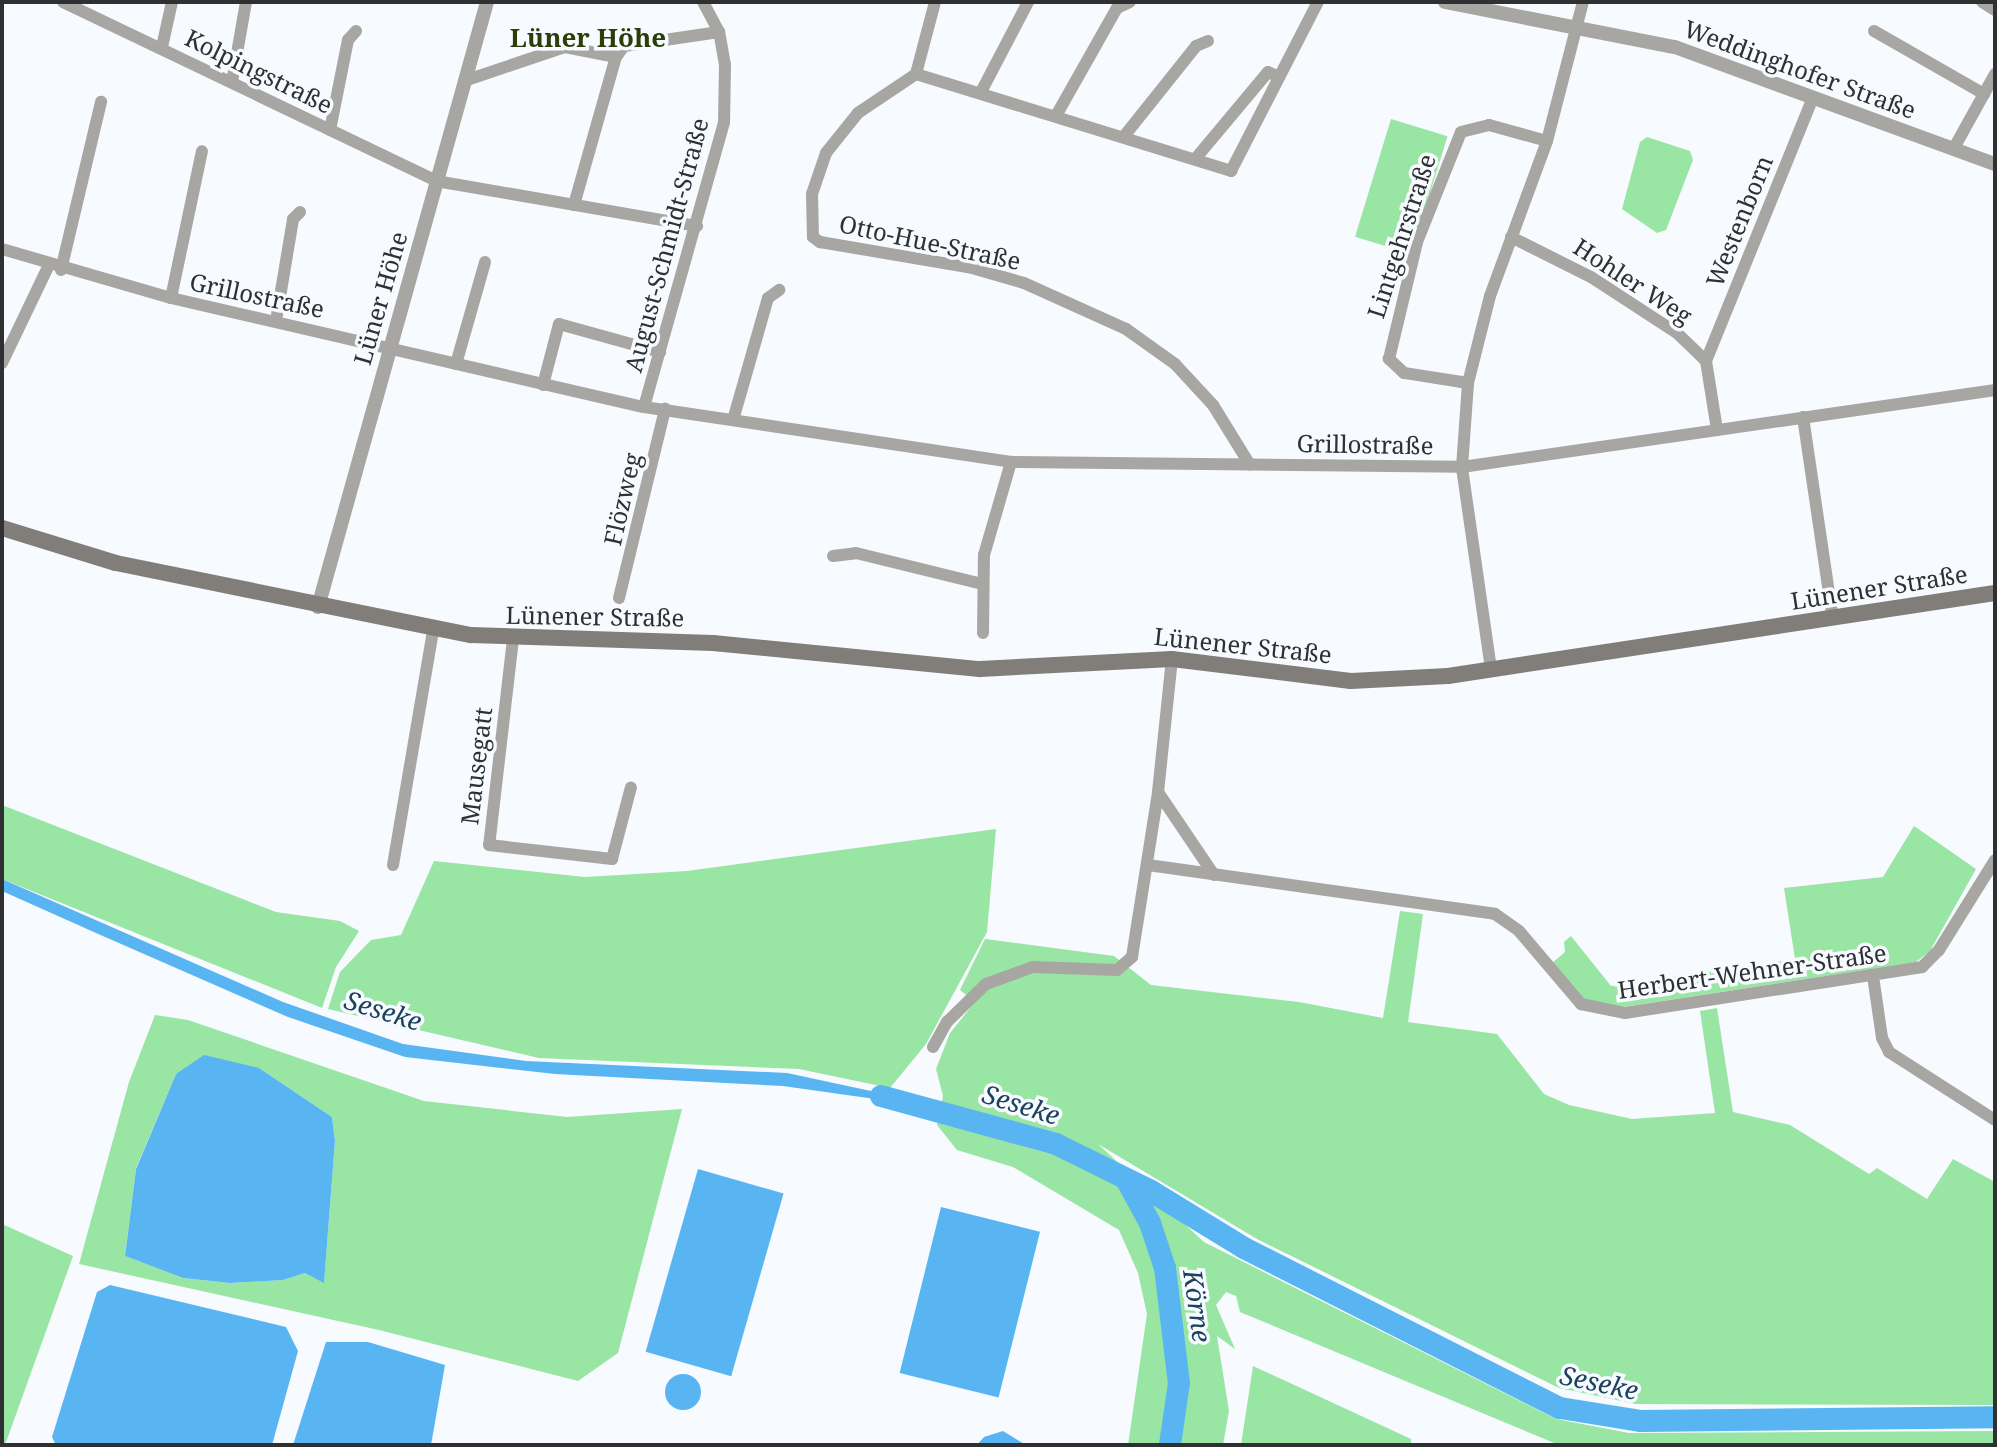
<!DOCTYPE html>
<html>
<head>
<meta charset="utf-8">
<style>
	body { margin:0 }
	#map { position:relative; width:1997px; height:1447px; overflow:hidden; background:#f7fafe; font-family:"Noto Serif",serif }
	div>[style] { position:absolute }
	.green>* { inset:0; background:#99e5a3; transform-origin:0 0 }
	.water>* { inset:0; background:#58b5f2; transform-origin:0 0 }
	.round { border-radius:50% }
	.river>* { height:22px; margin:-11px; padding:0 11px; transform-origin:11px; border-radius:11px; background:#58b5f2 }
	.minor>* { height:12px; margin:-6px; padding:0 6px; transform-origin:6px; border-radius:6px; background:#a8a6a3 }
	.tertiary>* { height:14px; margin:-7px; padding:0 7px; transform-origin:7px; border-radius:7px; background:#a8a6a3 }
	.secondary>* { height:16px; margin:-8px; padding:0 8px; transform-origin:8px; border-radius:8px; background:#817e7a }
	span { translate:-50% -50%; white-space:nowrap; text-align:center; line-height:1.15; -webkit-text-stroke:7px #f7fafe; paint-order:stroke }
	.street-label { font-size:24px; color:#2e3032 }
	.neighbourhood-label { font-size:26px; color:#2a3e08; font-weight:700 }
	.water-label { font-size:26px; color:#1c425c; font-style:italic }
	.frame { position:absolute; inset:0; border:4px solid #2e3032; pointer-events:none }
</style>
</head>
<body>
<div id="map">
	<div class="green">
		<div style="left:1391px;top:119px;width:59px;height:123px;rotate:17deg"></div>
		<div style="clip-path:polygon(1647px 137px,1690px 151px,1693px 160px,1666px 230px,1657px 233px,1622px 209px,1640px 142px)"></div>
		<div style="clip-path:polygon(2px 805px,276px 912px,340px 921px,359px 931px,336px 967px,322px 1008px,2px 879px)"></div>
		<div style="clip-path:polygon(1914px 826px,1976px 869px,1930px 951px,1916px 962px,1623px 1007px,1585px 1000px,1552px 963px,1565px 952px,1564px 942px,1571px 936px,1611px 986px,1795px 959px,1784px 888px,1883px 877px)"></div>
		<div style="clip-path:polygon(996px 829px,987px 932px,926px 1044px,890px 1088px,799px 1069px,539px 1058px,328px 1009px,340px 972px,371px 940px,401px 935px,434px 861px,585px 877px,687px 871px)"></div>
		<div style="clip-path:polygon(1400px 911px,1423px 914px,1408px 1022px,1497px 1034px,1544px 1094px,1569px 1105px,1632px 1119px,1715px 1113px,1700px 1011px,1717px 1008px,1733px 1112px,1790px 1125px,1869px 1174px,1877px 1168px,1927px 1199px,1953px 1159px,1995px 1182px,1995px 1405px,1636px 1404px,1559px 1388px,1257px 1239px,1098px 1144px,1204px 1242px,1556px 1419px,1629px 1433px,1995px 1431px,1995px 1445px,1559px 1445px,1240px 1312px,1236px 1296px,1226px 1292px,1216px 1305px,1235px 1349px,1217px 1336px,1229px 1411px,1223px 1445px,1128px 1445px,1147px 1314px,1138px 1273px,1119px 1230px,1013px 1167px,957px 1150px,937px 1125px,943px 1096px,936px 1069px,950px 1033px,975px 1002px,960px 990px,985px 939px,1114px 956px,1151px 985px,1299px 1002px,1383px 1018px)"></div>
		<div style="clip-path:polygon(evenodd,155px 1015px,188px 1020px,424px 1101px,567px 1117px,682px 1109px,618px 1353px,578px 1381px,379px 1330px,79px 1264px,129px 1082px,155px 1015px,259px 1068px,332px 1117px,335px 1141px,324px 1282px,305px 1273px,283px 1280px,230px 1283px,183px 1278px,125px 1256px,136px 1168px,176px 1074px,259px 1068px)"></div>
		<div style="clip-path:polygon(2px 1224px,73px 1256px,5px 1445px,2px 1445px)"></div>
		<div style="clip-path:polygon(1253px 1366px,1411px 1439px,1411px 1445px,1241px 1445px)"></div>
	</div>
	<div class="water">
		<div style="clip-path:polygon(2px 879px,283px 1002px,403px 1044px,526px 1061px,787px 1073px,899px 1097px,910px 1100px,908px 1110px,875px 1099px,783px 1086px,555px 1074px,405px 1057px,288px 1017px,96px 933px,2px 891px)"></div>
		<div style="clip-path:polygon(204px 1055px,259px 1068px,332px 1117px,335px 1141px,324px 1283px,305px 1273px,283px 1280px,230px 1283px,183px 1278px,125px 1256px,136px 1169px,176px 1074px)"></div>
		<div style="left:698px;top:1169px;width:89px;height:190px;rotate:16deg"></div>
		<div style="left:941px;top:1207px;width:102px;height:171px;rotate:14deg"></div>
		<div style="clip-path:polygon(110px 1285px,286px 1327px,298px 1351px,272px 1445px,56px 1445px,52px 1437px,97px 1292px)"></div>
		<div style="clip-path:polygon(326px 1342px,368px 1342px,445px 1365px,431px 1445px,293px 1445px)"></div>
		<div class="round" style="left:665px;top:1374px;width:36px;height:36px"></div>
		<div style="clip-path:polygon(1003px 1431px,1026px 1445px,977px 1445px,984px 1437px)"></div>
	</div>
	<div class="river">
		<div style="left:881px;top:1096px;width:181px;rotate:15.3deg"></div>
		<div style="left:1056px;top:1144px;width:106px;rotate:26.3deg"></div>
		<div style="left:1151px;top:1191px;width:109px;rotate:31.5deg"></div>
		<div style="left:1244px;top:1248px;width:354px;rotate:26.9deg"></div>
		<div style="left:1560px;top:1408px;width:81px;rotate:9.2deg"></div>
		<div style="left:1640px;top:1421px;width:355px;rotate:-0.6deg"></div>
		<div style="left:1127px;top:1181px;width:48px;rotate:61.3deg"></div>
		<div style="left:1150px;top:1223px;width:47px;rotate:71.6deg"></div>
		<div style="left:1165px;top:1268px;width:116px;rotate:83.1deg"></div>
		<div style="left:1179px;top:1383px;width:63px;rotate:98.3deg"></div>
	</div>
	<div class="minor">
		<div style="left:63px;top:2px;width:414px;rotate:25.6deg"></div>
		<div style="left:436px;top:181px;width:265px;rotate:9.8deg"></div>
		<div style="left:935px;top:2px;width:74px;rotate:104.8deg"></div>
		<div style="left:916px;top:74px;width:70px;rotate:146.1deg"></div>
		<div style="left:858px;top:113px;width:51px;rotate:128.7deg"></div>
		<div style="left:826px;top:153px;width:43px;rotate:108.9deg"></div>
		<div style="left:812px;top:194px;width:43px;rotate:88.7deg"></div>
		<div style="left:813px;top:237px;width:9px;rotate:36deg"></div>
		<div style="left:820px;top:242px;width:154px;rotate:9.7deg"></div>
		<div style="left:972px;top:268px;width:54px;rotate:16.1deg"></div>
		<div style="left:1024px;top:283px;width:112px;rotate:24.3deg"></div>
		<div style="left:1126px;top:329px;width:60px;rotate:35.5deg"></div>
		<div style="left:1175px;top:364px;width:56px;rotate:47.2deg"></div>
		<div style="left:1213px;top:405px;width:70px;rotate:58.3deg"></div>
		<div style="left:1982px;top:2px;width:15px;rotate:32deg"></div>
		<div style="left:1874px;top:31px;width:127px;rotate:29.8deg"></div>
		<div style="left:162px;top:47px;width:46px;rotate:-77.5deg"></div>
		<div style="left:916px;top:74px;width:330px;rotate:17.1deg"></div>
		<div style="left:1231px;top:171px;width:190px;rotate:-62.8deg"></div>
		<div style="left:464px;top:81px;width:107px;rotate:-18.6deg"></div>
		<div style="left:565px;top:47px;width:52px;rotate:11.1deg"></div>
		<div style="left:616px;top:57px;width:14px;rotate:-54deg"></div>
		<div style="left:624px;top:46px;width:96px;rotate:-8.4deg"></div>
		<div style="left:232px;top:82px;width:81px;rotate:-80.1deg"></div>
		<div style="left:981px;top:92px;width:102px;rotate:-62.4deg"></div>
		<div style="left:1057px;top:114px;width:122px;rotate:-60.5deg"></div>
		<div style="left:1117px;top:8px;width:14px;rotate:-25deg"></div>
		<div style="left:330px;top:130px;width:92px;rotate:-78.7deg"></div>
		<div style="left:348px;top:40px;width:12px;rotate:-48deg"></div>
		<div style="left:1125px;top:135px;width:114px;rotate:-51.4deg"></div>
		<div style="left:1196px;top:46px;width:13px;rotate:-23deg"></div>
		<div style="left:1954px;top:148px;width:85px;rotate:-61deg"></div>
		<div style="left:1196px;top:158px;width:112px;rotate:-50.1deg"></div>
		<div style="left:1268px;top:72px;width:12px;rotate:24deg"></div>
		<div style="left:574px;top:205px;width:154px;rotate:-74.2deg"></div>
		<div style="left:1511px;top:237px;width:89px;rotate:26.6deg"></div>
		<div style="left:1591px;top:277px;width:103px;rotate:33.1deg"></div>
		<div style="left:1677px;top:333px;width:40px;rotate:44deg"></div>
		<div style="left:1706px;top:361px;width:70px;rotate:80.9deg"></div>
		<div style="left:2px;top:249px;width:176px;rotate:16.2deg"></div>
		<div style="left:171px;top:298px;width:485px;rotate:13deg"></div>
		<div style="left:644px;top:407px;width:371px;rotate:8.5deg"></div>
		<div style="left:1011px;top:462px;width:451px;rotate:0.6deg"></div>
		<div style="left:1462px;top:467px;width:539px;rotate:-8.22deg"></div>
		<div style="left:61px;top:270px;width:173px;rotate:-76.6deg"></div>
		<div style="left:171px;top:298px;width:150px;rotate:-78.1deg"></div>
		<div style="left:276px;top:321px;width:103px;rotate:-80.5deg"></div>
		<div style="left:293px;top:219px;width:10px;rotate:-45deg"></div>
		<div style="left:1706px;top:361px;width:284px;rotate:-67.9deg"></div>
		<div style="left:2px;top:363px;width:106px;rotate:-64.4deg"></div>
		<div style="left:456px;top:364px;width:106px;rotate:-74.1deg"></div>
		<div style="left:1468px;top:383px;width:65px;rotate:-171.1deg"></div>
		<div style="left:1404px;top:373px;width:21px;rotate:-137deg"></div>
		<div style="left:1389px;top:359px;width:120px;rotate:-76.5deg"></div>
		<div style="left:1417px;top:242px;width:118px;rotate:-68.2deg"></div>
		<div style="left:1461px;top:132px;width:29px;rotate:-14deg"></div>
		<div style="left:1489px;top:125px;width:60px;rotate:15.4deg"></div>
		<div style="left:543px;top:385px;width:63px;rotate:-75.3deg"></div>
		<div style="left:559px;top:324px;width:105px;rotate:15.5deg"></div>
		<div style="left:644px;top:407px;width:295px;rotate:-74.3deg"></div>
		<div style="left:724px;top:123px;width:58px;rotate:-89deg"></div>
		<div style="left:725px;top:65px;width:34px;rotate:-100deg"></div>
		<div style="left:719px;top:32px;width:34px;rotate:-118deg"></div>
		<div style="left:1803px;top:417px;width:204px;rotate:81.6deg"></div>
		<div style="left:733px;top:420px;width:127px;rotate:-74deg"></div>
		<div style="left:768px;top:298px;width:14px;rotate:-36deg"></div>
		<div style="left:833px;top:556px;width:23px;rotate:-7deg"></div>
		<div style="left:856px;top:553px;width:130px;rotate:13.8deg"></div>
		<div style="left:619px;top:598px;width:195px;rotate:-76.3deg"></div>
		<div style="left:983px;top:633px;width:78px;rotate:-89.3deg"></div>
		<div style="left:984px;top:555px;width:97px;rotate:-73.8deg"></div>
		<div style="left:513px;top:639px;width:207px;rotate:96.6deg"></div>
		<div style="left:489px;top:845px;width:124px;rotate:6.5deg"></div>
		<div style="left:612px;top:859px;width:74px;rotate:-75.2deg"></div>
		<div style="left:1491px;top:669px;width:204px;rotate:-98.2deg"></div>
		<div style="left:1462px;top:467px;width:84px;rotate:-85.9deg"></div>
		<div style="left:1468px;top:383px;width:90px;rotate:-75.8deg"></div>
		<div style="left:1490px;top:296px;width:165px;rotate:-69.8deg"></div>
		<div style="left:1547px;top:141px;width:144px;rotate:-75.5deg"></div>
		<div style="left:1158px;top:792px;width:100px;rotate:56deg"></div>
		<div style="left:393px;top:865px;width:238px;rotate:-80.3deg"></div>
		<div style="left:1148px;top:865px;width:350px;rotate:8deg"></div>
		<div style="left:1495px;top:914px;width:29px;rotate:35deg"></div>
		<div style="left:1519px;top:931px;width:96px;rotate:49.7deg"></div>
		<div style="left:1581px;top:1004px;width:45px;rotate:11.6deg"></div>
		<div style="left:1625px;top:1013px;width:301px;rotate:-8.8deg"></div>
		<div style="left:1922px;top:967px;width:24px;rotate:-45deg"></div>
		<div style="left:1939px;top:950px;width:106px;rotate:-58.1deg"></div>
		<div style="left:1873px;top:976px;width:63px;rotate:81.7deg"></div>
		<div style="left:1882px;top:1038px;width:16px;rotate:63deg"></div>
		<div style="left:1889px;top:1052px;width:126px;rotate:32.7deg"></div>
		<div style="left:933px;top:1047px;width:29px;rotate:-61deg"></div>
		<div style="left:947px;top:1022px;width:54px;rotate:-44.3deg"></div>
		<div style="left:986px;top:984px;width:50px;rotate:-19.9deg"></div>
		<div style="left:1033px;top:967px;width:84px;rotate:2deg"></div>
		<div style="left:1117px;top:970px;width:20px;rotate:-41deg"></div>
		<div style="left:1132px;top:957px;width:167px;rotate:-81deg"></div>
		<div style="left:1158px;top:792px;width:134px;rotate:-84deg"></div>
	</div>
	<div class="tertiary">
		<div style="left:1445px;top:2px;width:234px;rotate:11.1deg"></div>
		<div style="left:1675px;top:47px;width:341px;rotate:20.1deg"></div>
		<div style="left:318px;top:607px;width:628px;rotate:-74.39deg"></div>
	</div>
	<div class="secondary">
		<div style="left:2px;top:528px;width:119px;rotate:17.1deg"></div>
		<div style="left:116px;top:563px;width:362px;rotate:11.5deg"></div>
		<div style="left:471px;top:635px;width:242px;rotate:1.9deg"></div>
		<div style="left:713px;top:643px;width:268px;rotate:5.6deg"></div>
		<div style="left:980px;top:669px;width:192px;rotate:-3deg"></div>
		<div style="left:1172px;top:659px;width:180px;rotate:7deg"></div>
		<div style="left:1351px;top:681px;width:97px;rotate:-3deg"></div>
		<div style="left:1448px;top:676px;width:553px;rotate:-8.63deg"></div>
	</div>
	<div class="street-label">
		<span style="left:1800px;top:69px;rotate:20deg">Weddinghofer Straße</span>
		<span style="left:259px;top:71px;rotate:26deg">Kolpingstraße</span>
		<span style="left:1739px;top:221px;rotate:-68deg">Westenborn</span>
		<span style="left:1401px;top:236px;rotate:-72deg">Lintgehrstraße</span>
		<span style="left:930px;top:242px;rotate:12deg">Otto-Hue-Straße</span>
		<span style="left:666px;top:245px;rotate:-75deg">August-Schmidt-Straße</span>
		<span style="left:1633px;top:281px;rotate:33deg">Hohler Weg</span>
		<span style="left:257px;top:295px;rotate:12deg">Grillostraße</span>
		<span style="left:380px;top:298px;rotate:-74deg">Lüner Höhe</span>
		<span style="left:1365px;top:444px;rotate:1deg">Grillostraße</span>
		<span style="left:622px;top:499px;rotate:-77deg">Flözweg</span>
		<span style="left:1879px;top:587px;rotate:-9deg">Lünener Straße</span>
		<span style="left:595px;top:616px;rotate:1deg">Lünener Straße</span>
		<span style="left:1243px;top:645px;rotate:6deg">Lünener Straße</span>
		<span style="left:476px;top:766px;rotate:-83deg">Mausegatt</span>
		<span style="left:1752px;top:971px;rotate:-8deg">Herbert-Wehner-Straße</span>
	</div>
	<div class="neighbourhood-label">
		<span style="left:588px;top:38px">Lüner Höhe</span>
	</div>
	<div class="water-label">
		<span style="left:383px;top:1011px;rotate:17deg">Seseke</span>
		<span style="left:1021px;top:1105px;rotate:17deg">Seseke</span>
		<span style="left:1197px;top:1306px;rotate:82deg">Körne</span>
		<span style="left:1599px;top:1383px;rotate:12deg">Seseke</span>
	</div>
	<div class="frame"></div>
</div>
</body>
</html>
